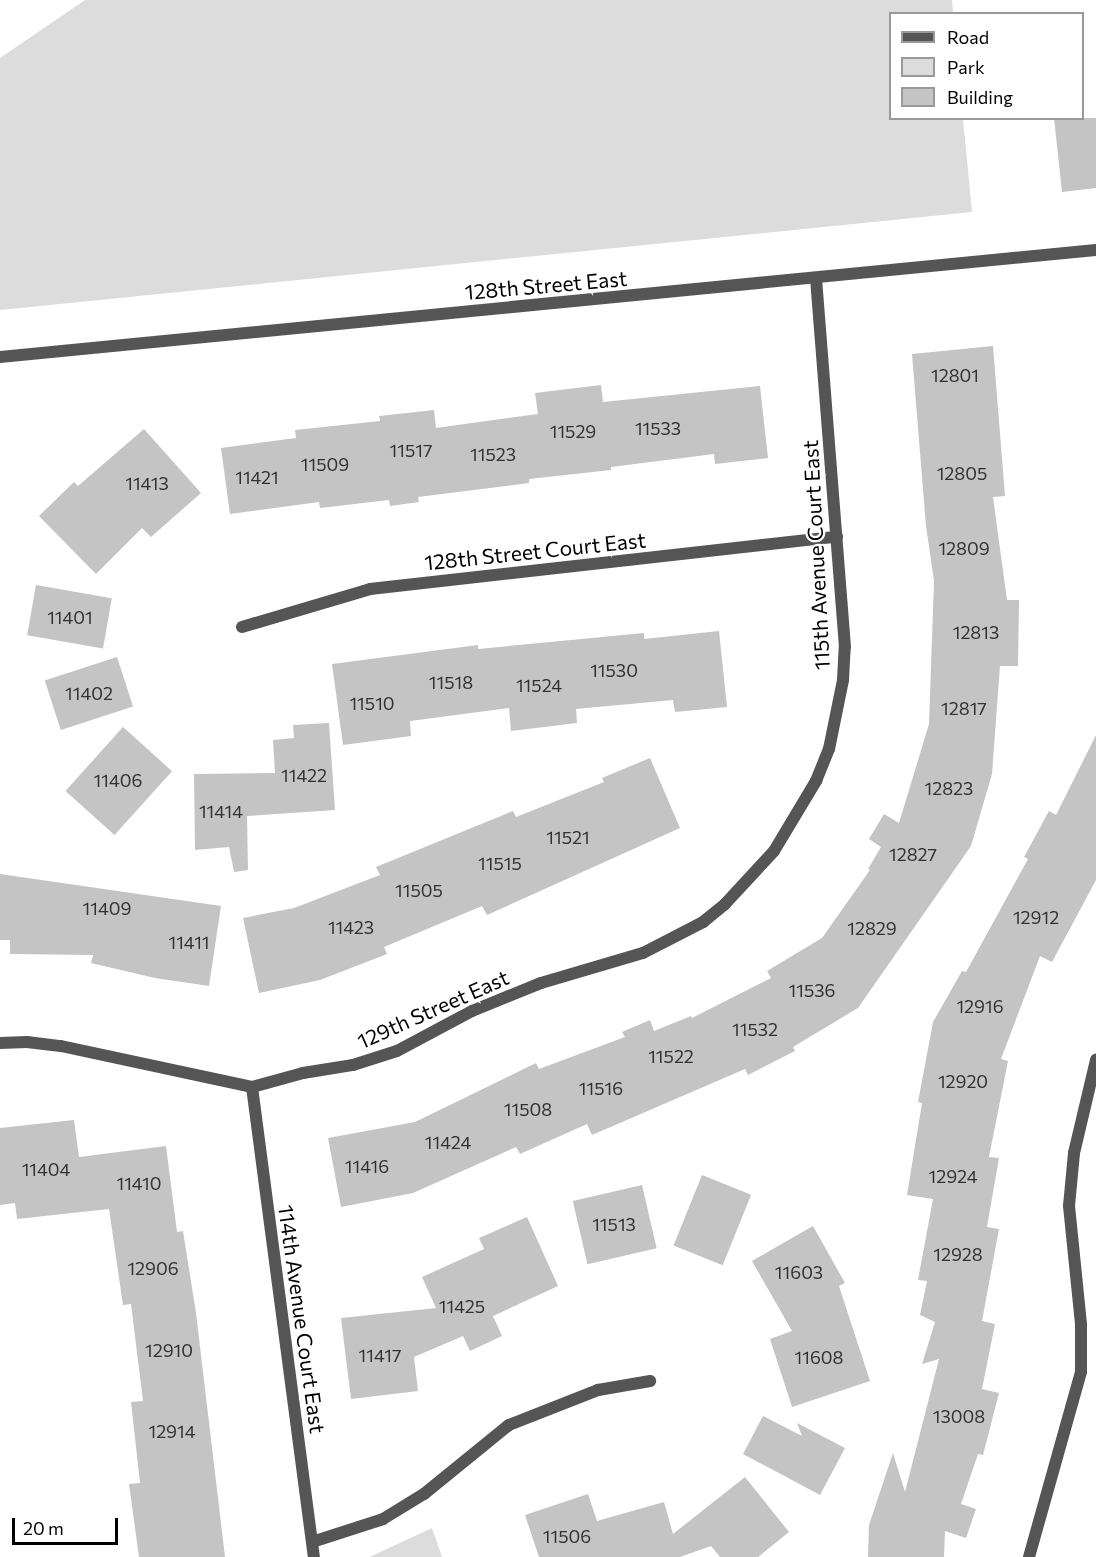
<!DOCTYPE html>
<html>
<head>
<meta charset="utf-8">
<style>
	body { margin:0 }
	#map { position:relative; width:1096px; height:1557px; overflow:hidden; background:#fff; font-family:Commissioner,sans-serif }
	div>[style] { position:absolute }
	.green>* { inset:0; background:#dcdcdc }
	.building>* { inset:0; background:#c4c4c4; transform-origin:0 0 }
	.minor>* { height:12px; margin:-6px; padding:0 6px; transform-origin:6px; border-radius:6px; background:#555 }
	.tertiary>* { height:12px; margin:-6px; padding:0 6px; transform-origin:6px; border-radius:6px; background:#555 }
	span { translate:-50% -50%; white-space:nowrap; text-align:center; line-height:1.15; -webkit-text-stroke:4.5px #fff; paint-order:stroke }
	.number-label { font-size:18px; color:#313131 }
	.number-label span { -webkit-text-stroke-width:0 }
	.street-label { font-size:21px; color:#000 }
	.legend { position:absolute; left:889px; top:12px; width:195px; height:108px; box-sizing:border-box; background:#fff; border:2px solid #999; margin:0; padding:8px 10px; list-style:none; font-size:18px; color:#000 }
	.legend li { display:flex; align-items:center; gap:12px; height:30px }
	.legend b { width:30px; border:2px solid #999 }
	.scale { position:absolute; left:12px; top:1518px; width:106px; height:27px; box-sizing:border-box; border:3px solid #000; border-top:0; padding-left:8px; font-size:18px; line-height:21px; white-space:nowrap; color:#000; -webkit-text-stroke:4px #fff; paint-order:stroke }
</style>
</head>
<body>
<div id="map">
	<div class="green">
		<div style="clip-path:polygon(85px 0,952px 0,953px 13px,890px 14px,890px 118px,963px 119px,972px 212px,0 310px,0 58px)"></div>
		<div style="clip-path:polygon(432px 1528px,442px 1557px,370px 1557px,376px 1554px)"></div>
	</div>
	<div class="building">
		<div style="clip-path:polygon(1054px 118px,1096px 118px,1096px 188px,1062px 192px)"></div>
		<div style="clip-path:polygon(993px 346px,1005px 496px,993px 497px,1007px 600px,1019px 600px,1018px 666px,1000px 666px,992px 774px,971px 846px,858px 1008px,793px 1047px,795px 1051px,748px 1075px,745px 1069px,592px 1135px,587px 1124px,520px 1154px,516px 1147px,413px 1193px,341px 1207px,328px 1138px,415px 1122px,536px 1063px,539px 1069px,625px 1037px,622px 1032px,650px 1020px,654px 1031px,691px 1016px,692px 1018px,771px 978px,767px 971px,822px 938px,870px 870px,868px 869px,881px 847px,869px 839px,884px 814px,899px 823px,929px 724px,934px 581px,926px 526px,912px 354px)"></div>
		<div style="clip-path:polygon(601px 385px,603px 402px,760px 386px,768px 458px,715px 464px,714px 454px,611px 467px,611px 470px,529px 479px,529px 483px,418px 497px,419px 502px,390px 506px,389px 500px,320px 508px,319px 502px,230px 514px,221px 448px,296px 438px,295px 430px,380px 421px,379px 416px,434px 410px,436px 428px,538px 414px,535px 393px)"></div>
		<div style="clip-path:polygon(144px 429px,201px 493px,151px 537px,142px 528px,96px 574px,39px 516px,74px 482px,78px 486px)"></div>
		<div style="left:36px;top:585px;width:77px;height:51px;rotate:10deg"></div>
		<div style="clip-path:polygon(719px 631px,727px 707px,675px 712px,673px 700px,576px 709px,577px 723px,511px 731px,509px 708px,410px 721px,411px 736px,343px 745px,332px 664px,478px 645px,478px 649px,644px 633px,644px 639px)"></div>
		<div style="left:117px;top:657px;width:52px;height:76px;rotate:72deg"></div>
		<div style="clip-path:polygon(329px 723px,335px 810px,247px 816px,248px 870px,234px 872px,229px 847px,195px 850px,194px 774px,275px 773px,273px 740px,294px 738px,293px 725px)"></div>
		<div style="left:123px;top:727px;width:66px;height:86px;rotate:42deg"></div>
		<div style="clip-path:polygon(1096px 735px,1096px 880px,1052px 962px,1040px 956px,1001px 1059px,1008px 1061px,989px 1157px,999px 1158px,987px 1227px,999px 1229px,982px 1321px,995px 1324px,982px 1389px,999px 1393px,983px 1455px,978px 1454px,961px 1504px,976px 1509px,966px 1538px,945px 1531px,944px 1557px,868px 1557px,869px 1525px,893px 1453px,905px 1492px,939px 1359px,922px 1364px,935px 1322px,920px 1315px,927px 1281px,918px 1280px,933px 1199px,907px 1195px,922px 1103px,918px 1102px,933px 1022px,962px 971px,966px 972px,1028px 859px,1024px 857px,1049px 811px,1056px 815px)"></div>
		<div style="clip-path:polygon(650px 758px,680px 828px,487px 915px,482px 906px,384px 947px,387px 954px,320px 980px,259px 993px,243px 918px,294px 908px,380px 875px,376px 867px,513px 811px,516px 817px,604px 782px,602px 778px)"></div>
		<div style="clip-path:polygon(0 874px,221px 906px,209px 986px,155px 978px,91px 963px,93px 955px,10px 954px,10px 940px,0 940px)"></div>
		<div style="clip-path:polygon(74px 1120px,79px 1157px,166px 1146px,177px 1232px,183px 1231px,196px 1313px,225px 1557px,139px 1557px,129px 1484px,140px 1483px,131px 1402px,143px 1401px,131px 1304px,123px 1305px,109px 1209px,17px 1219px,15px 1203px,0 1205px,0 1128px)"></div>
		<div style="left:702px;top:1175px;width:53px;height:76px;rotate:22deg"></div>
		<div style="left:642px;top:1185px;width:65px;height:71px;rotate:77deg"></div>
		<div style="clip-path:polygon(527px 1217px,558px 1286px,493px 1316px,502px 1336px,470px 1351px,463px 1336px,414px 1357px,418px 1391px,351px 1399px,341px 1318px,436px 1308px,422px 1277px,484px 1249px,479px 1238px)"></div>
		<div style="clip-path:polygon(813px 1226px,845px 1283px,839px 1286px,870px 1381px,792px 1407px,770px 1339px,792px 1331px,752px 1261px)"></div>
		<div style="clip-path:polygon(763px 1416px,802px 1436px,797px 1423px,845px 1448px,820px 1495px,743px 1454px)"></div>
		<div style="clip-path:polygon(745px 1477px,789px 1532px,758px 1557px,720px 1557px,711px 1546px,680px 1557px,539px 1557px,525px 1515px,588px 1494px,597px 1521px,664px 1502px,673px 1534px)"></div>
	</div>
	<div class="minor">
		<div style="left:242px;top:627px;width:134px;rotate:-16.5deg"></div>
		<div style="left:370px;top:589px;width:470px;rotate:-6.4deg"></div>
		<div style="left:0;top:1043px;width:27px;rotate:-2deg"></div>
		<div style="left:27px;top:1042px;width:34px;rotate:7deg"></div>
		<div style="left:61px;top:1046px;width:195px;rotate:12.1deg"></div>
		<div style="left:252px;top:1087px;width:53px;rotate:-15.4deg"></div>
		<div style="left:303px;top:1073px;width:51px;rotate:-9.1deg"></div>
		<div style="left:353px;top:1065px;width:46px;rotate:-17.7deg"></div>
		<div style="left:397px;top:1051px;width:85px;rotate:-28.1deg"></div>
		<div style="left:472px;top:1011px;width:74px;rotate:-22.1deg"></div>
		<div style="left:541px;top:983px;width:106px;rotate:-16.4deg"></div>
		<div style="left:643px;top:953px;width:68px;rotate:-27.3deg"></div>
		<div style="left:703px;top:922px;width:28px;rotate:-39deg"></div>
		<div style="left:725px;top:904px;width:72px;rotate:-47.2deg"></div>
		<div style="left:774px;top:851px;width:82px;rotate:-59deg"></div>
		<div style="left:816px;top:781px;width:35px;rotate:-68deg"></div>
		<div style="left:829px;top:749px;width:70px;rotate:-78.5deg"></div>
		<div style="left:843px;top:680px;width:33px;rotate:-87deg"></div>
		<div style="left:845px;top:647px;width:370px;rotate:-94.5deg"></div>
		<div style="left:252px;top:1087px;width:474px;rotate:82.5deg"></div>
		<div style="left:312px;top:1542px;width:75px;rotate:-17.9deg"></div>
		<div style="left:383px;top:1519px;width:48px;rotate:-31.4deg"></div>
		<div style="left:424px;top:1494px;width:109px;rotate:-39.1deg"></div>
		<div style="left:509px;top:1425px;width:96px;rotate:-21.5deg"></div>
		<div style="left:598px;top:1390px;width:53px;rotate:-9.8deg"></div>
		<div style="left:1029px;top:1557px;width:192px;rotate:-74.3deg"></div>
		<div style="left:1081px;top:1372px;width:48px;rotate:-90deg"></div>
		<div style="left:1081px;top:1324px;width:119px;rotate:-95.8deg"></div>
		<div style="left:1069px;top:1206px;width:53px;rotate:-84.6deg"></div>
		<div style="left:1074px;top:1153px;width:96px;rotate:-76.7deg"></div>
	</div>
	<div class="tertiary">
		<div style="left:0;top:357px;width:1101px;rotate:-5.58deg"></div>
	</div>
	<div class="number-label">
		<span style="left:955px;top:375px">12801</span>
		<span style="left:658px;top:428px">11533</span>
		<span style="left:573px;top:431px">11529</span>
		<span style="left:411px;top:450px">11517</span>
		<span style="left:493px;top:454px">11523</span>
		<span style="left:325px;top:464px">11509</span>
		<span style="left:962px;top:473px">12805</span>
		<span style="left:257px;top:477px">11421</span>
		<span style="left:147px;top:483px">11413</span>
		<span style="left:964px;top:548px">12809</span>
		<span style="left:70px;top:617px">11401</span>
		<span style="left:976px;top:632px">12813</span>
		<span style="left:614px;top:670px">11530</span>
		<span style="left:451px;top:682px">11518</span>
		<span style="left:539px;top:685px">11524</span>
		<span style="left:89px;top:693px">11402</span>
		<span style="left:372px;top:703px">11510</span>
		<span style="left:964px;top:708px">12817</span>
		<span style="left:304px;top:775px">11422</span>
		<span style="left:118px;top:780px">11406</span>
		<span style="left:949px;top:788px">12823</span>
		<span style="left:221px;top:811px">11414</span>
		<span style="left:568px;top:837px">11521</span>
		<span style="left:913px;top:854px">12827</span>
		<span style="left:500px;top:863px">11515</span>
		<span style="left:419px;top:890px">11505</span>
		<span style="left:107px;top:908px">11409</span>
		<span style="left:1036px;top:917px">12912</span>
		<span style="left:351px;top:927px">11423</span>
		<span style="left:872px;top:928px">12829</span>
		<span style="left:189px;top:942px">11411</span>
		<span style="left:812px;top:990px">11536</span>
		<span style="left:980px;top:1006px">12916</span>
		<span style="left:755px;top:1029px">11532</span>
		<span style="left:671px;top:1056px">11522</span>
		<span style="left:963px;top:1081px">12920</span>
		<span style="left:601px;top:1088px">11516</span>
		<span style="left:528px;top:1109px">11508</span>
		<span style="left:448px;top:1142px">11424</span>
		<span style="left:367px;top:1166px">11416</span>
		<span style="left:46px;top:1169px">11404</span>
		<span style="left:953px;top:1176px">12924</span>
		<span style="left:139px;top:1183px">11410</span>
		<span style="left:614px;top:1224px">11513</span>
		<span style="left:958px;top:1254px">12928</span>
		<span style="left:153px;top:1268px">12906</span>
		<span style="left:799px;top:1272px">11603</span>
		<span style="left:462px;top:1306px">11425</span>
		<span style="left:169px;top:1350px">12910</span>
		<span style="left:380px;top:1355px">11417</span>
		<span style="left:819px;top:1357px">11608</span>
		<span style="left:959px;top:1416px">13008</span>
		<span style="left:172px;top:1431px">12914</span>
		<span style="left:567px;top:1536px">11506</span>
	</div>
	<div class="street-label">
		<span style="left:546px;top:285px;rotate:-5deg">128th Street East</span>
		<span style="left:535px;top:551px;rotate:-6deg">128th Street Court East</span>
		<span style="left:816px;top:555px;rotate:-93deg">115th Avenue Court East</span>
		<span style="left:433px;top:1009px;rotate:-24deg">129th Street East</span>
		<span style="left:302px;top:1319px;rotate:82deg">114th Avenue Court East</span>
	</div>
	<ul class="legend">
	<li><b style="height:8px;background:#555"></b>Road</li>
	<li><b style="height:16px;background:#dcdcdc"></b>Park</li>
	<li><b style="height:16px;background:#c4c4c4"></b>Building</li>
	</ul>
	<div class="scale">20 m</div>
</div>
</body>
</html>
